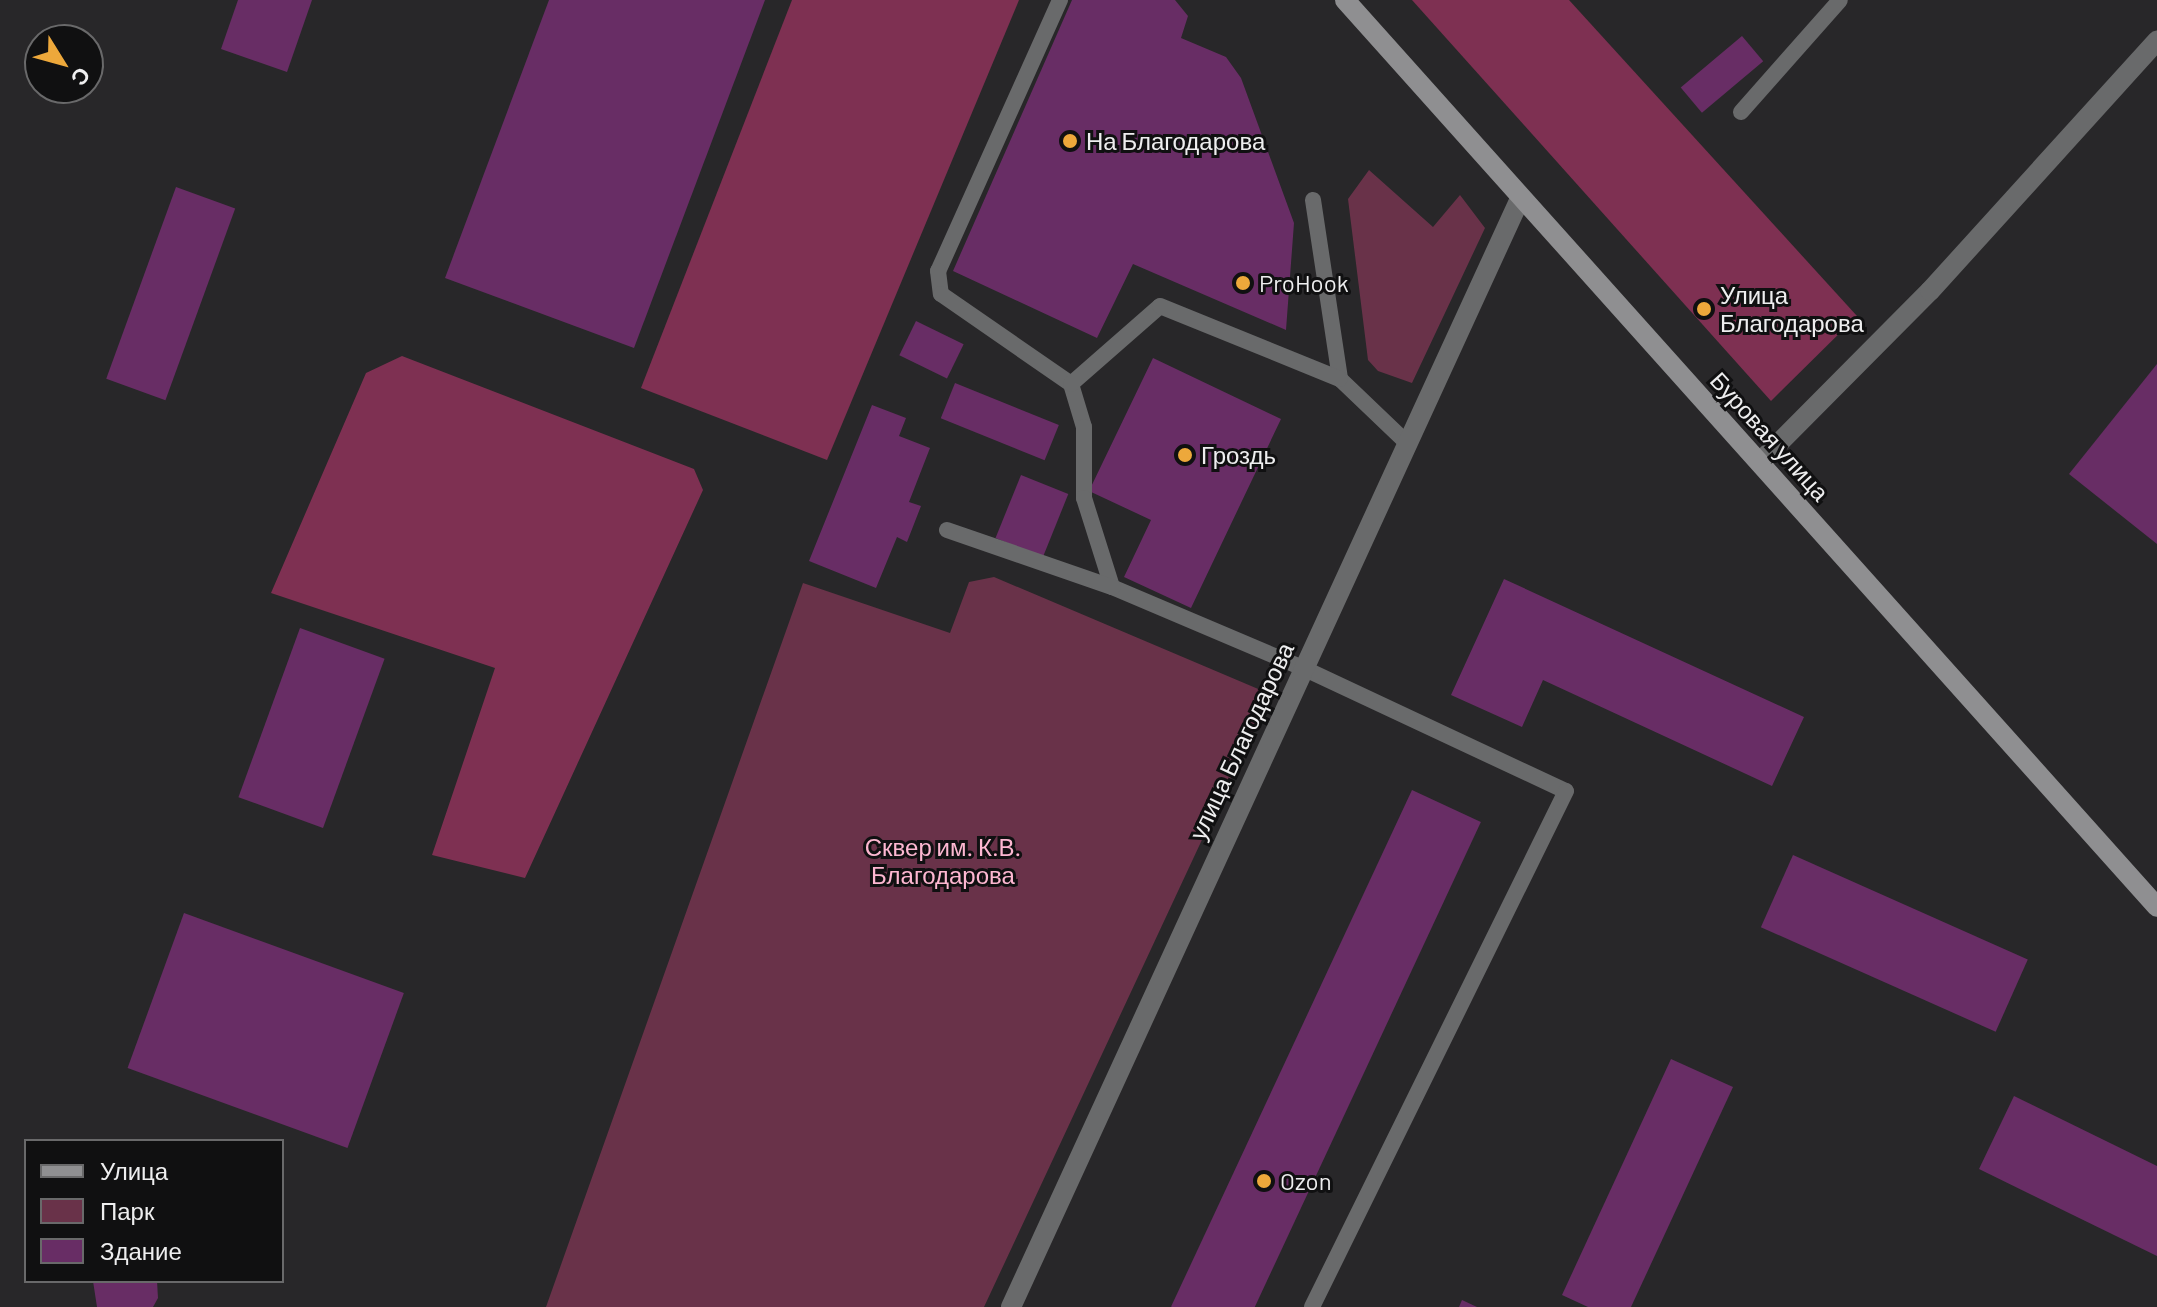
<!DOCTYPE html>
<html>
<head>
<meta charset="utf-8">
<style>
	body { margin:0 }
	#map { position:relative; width:2157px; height:1307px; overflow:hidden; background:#282729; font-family:Barlow,sans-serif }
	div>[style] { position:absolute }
	.green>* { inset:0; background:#693249 }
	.forest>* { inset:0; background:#7e3052 }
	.building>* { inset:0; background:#682d65; transform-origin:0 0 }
	.service>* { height:16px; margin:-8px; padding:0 8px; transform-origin:8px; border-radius:8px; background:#696a6b }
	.minor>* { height:20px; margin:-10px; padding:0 10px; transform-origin:10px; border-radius:10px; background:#696a6b }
	.secondary>* { height:20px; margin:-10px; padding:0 10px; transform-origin:10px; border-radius:10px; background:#8f8f91 }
	.dots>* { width:22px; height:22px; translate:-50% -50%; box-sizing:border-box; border:4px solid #101011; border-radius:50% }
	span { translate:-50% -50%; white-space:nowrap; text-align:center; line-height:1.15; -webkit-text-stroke:6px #101011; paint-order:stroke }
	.poi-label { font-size:24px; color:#eeeeef }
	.left { translate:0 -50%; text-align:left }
	.street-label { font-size:24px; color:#eeeeef }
	.park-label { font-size:24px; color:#fdb7d1 }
	.legend { position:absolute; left:24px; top:1139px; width:260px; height:144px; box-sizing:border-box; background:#101011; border:2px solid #69696a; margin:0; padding:10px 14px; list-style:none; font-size:24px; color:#eeeeef }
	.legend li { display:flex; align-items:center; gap:16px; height:40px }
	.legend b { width:40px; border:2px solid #69696a }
	.north { position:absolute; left:24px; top:24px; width:80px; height:80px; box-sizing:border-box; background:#101011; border:2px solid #69696a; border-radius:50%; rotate:127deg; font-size:22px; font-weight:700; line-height:32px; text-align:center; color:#eeeeef }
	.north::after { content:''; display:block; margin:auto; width:28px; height:36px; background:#eda83b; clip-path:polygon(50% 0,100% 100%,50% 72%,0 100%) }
</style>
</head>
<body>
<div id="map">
	<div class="green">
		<div style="clip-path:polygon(1369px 170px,1433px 227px,1460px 195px,1485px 228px,1412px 383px,1378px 371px,1368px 360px,1348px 199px)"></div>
		<div style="clip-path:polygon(994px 577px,1270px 694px,984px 1307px,546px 1307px,803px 583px,950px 633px,969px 582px)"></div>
	</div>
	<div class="forest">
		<div style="clip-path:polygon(792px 0,1019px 0,827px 460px,641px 388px)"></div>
		<div style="clip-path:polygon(1412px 0,1569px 0,1857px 316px,1771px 401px)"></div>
		<div style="clip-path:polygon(402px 356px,694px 469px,703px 490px,525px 878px,432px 855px,495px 668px,271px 593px,366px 373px)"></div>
	</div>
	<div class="building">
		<div style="clip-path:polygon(238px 0,312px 0,287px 72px,221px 49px)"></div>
		<div style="clip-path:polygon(549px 0,765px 0,634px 348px,445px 278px)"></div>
		<div style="clip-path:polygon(1072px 0,1175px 0,1188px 16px,1181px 38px,1226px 57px,1241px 78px,1294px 223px,1286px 330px,1133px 264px,1097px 338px,953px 271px)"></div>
		<div style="left:1742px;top:36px;width:33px;height:80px;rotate:50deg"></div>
		<div style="left:176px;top:187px;width:63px;height:204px;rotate:20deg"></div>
		<div style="left:916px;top:321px;width:53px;height:38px;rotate:26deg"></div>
		<div style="clip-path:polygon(1153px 358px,1281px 419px,1191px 608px,1124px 577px,1151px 520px,1089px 491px)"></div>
		<div style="clip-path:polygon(2157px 364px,2157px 544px,2069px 474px)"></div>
		<div style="left:955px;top:383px;width:112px;height:38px;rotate:22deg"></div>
		<div style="clip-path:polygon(872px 405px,906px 418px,899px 436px,930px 448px,909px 502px,921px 506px,907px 542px,897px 537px,876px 588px,809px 561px)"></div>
		<div style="left:1021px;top:475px;width:51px;height:68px;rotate:22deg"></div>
		<div style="clip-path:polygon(1504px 579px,1804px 717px,1772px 786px,1543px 680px,1522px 727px,1451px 695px)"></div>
		<div style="left:300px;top:628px;width:90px;height:180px;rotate:20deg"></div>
		<div style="left:1412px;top:790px;width:76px;height:570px;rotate:25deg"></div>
		<div style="left:1793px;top:855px;width:257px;height:79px;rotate:24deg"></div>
		<div style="left:184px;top:913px;width:234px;height:165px;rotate:20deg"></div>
		<div style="clip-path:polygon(1671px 1059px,1733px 1087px,1631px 1307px,1588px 1307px,1562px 1295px)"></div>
		<div style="clip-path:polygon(2014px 1096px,2157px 1166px,2157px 1256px,1979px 1169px)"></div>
		<div style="clip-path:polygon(93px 1281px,157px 1281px,158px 1298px,153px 1307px,97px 1307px)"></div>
		<div style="clip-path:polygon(1462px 1300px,1477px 1307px,1459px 1307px)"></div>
	</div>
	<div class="service">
		<div style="left:1060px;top:0;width:297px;rotate:114.2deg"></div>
		<div style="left:938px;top:271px;width:23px;rotate:83deg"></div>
		<div style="left:941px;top:294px;width:158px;rotate:34.7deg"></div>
		<div style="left:1071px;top:384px;width:45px;rotate:73.2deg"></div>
		<div style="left:1084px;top:427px;width:71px;rotate:90deg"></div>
		<div style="left:1084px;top:498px;width:93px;rotate:72.5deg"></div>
		<div style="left:1112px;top:587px;width:207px;rotate:23deg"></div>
		<div style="left:1303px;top:668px;width:290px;rotate:25.1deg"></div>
		<div style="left:1566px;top:791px;width:575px;rotate:116.21deg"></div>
		<div style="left:1741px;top:112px;width:149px;rotate:-48.5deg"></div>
		<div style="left:1313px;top:200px;width:181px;rotate:81.4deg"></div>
		<div style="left:1340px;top:379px;width:93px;rotate:43.7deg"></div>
		<div style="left:1071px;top:384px;width:118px;rotate:-41.2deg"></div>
		<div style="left:1160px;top:306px;width:194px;rotate:22.1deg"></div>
		<div style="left:947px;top:530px;width:175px;rotate:19.1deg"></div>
	</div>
	<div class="minor">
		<div style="left:1760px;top:462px;width:241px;rotate:-45.2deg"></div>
		<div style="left:1930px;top:291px;width:338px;rotate:-47.8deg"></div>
		<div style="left:1011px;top:1307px;width:1219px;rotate:-65.33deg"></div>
	</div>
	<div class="secondary">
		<div style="left:1345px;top:0;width:1217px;rotate:48.16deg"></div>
	</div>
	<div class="dots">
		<div style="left:1070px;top:141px;background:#eda83b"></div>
		<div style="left:1243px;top:283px;background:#eda83b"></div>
		<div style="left:1704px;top:309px;background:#eda83b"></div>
		<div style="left:1185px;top:455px;background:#eda83b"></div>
		<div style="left:1264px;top:1181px;background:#eda83b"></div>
	</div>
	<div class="poi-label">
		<span class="left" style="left:1086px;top:141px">На Благодарова</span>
		<span class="left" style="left:1259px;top:283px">ProHook</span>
		<span class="left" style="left:1720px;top:309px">Улица<br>Благодарова</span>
		<span class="left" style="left:1201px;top:455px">Гроздь</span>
		<span class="left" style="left:1280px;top:1181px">Ozon</span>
	</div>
	<div class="street-label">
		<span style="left:1770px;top:436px;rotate:48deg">Буровая улица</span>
		<span style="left:1241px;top:741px;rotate:-65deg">улица Благодарова</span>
	</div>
	<div class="park-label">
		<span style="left:943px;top:861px">Сквер им. К.В.<br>Благодарова</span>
	</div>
	<ul class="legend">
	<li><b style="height:10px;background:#8f8f91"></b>Улица</li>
	<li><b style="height:22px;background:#693249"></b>Парк</li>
	<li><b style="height:22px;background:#682d65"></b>Здание</li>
	</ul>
	<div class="north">С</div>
</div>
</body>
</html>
